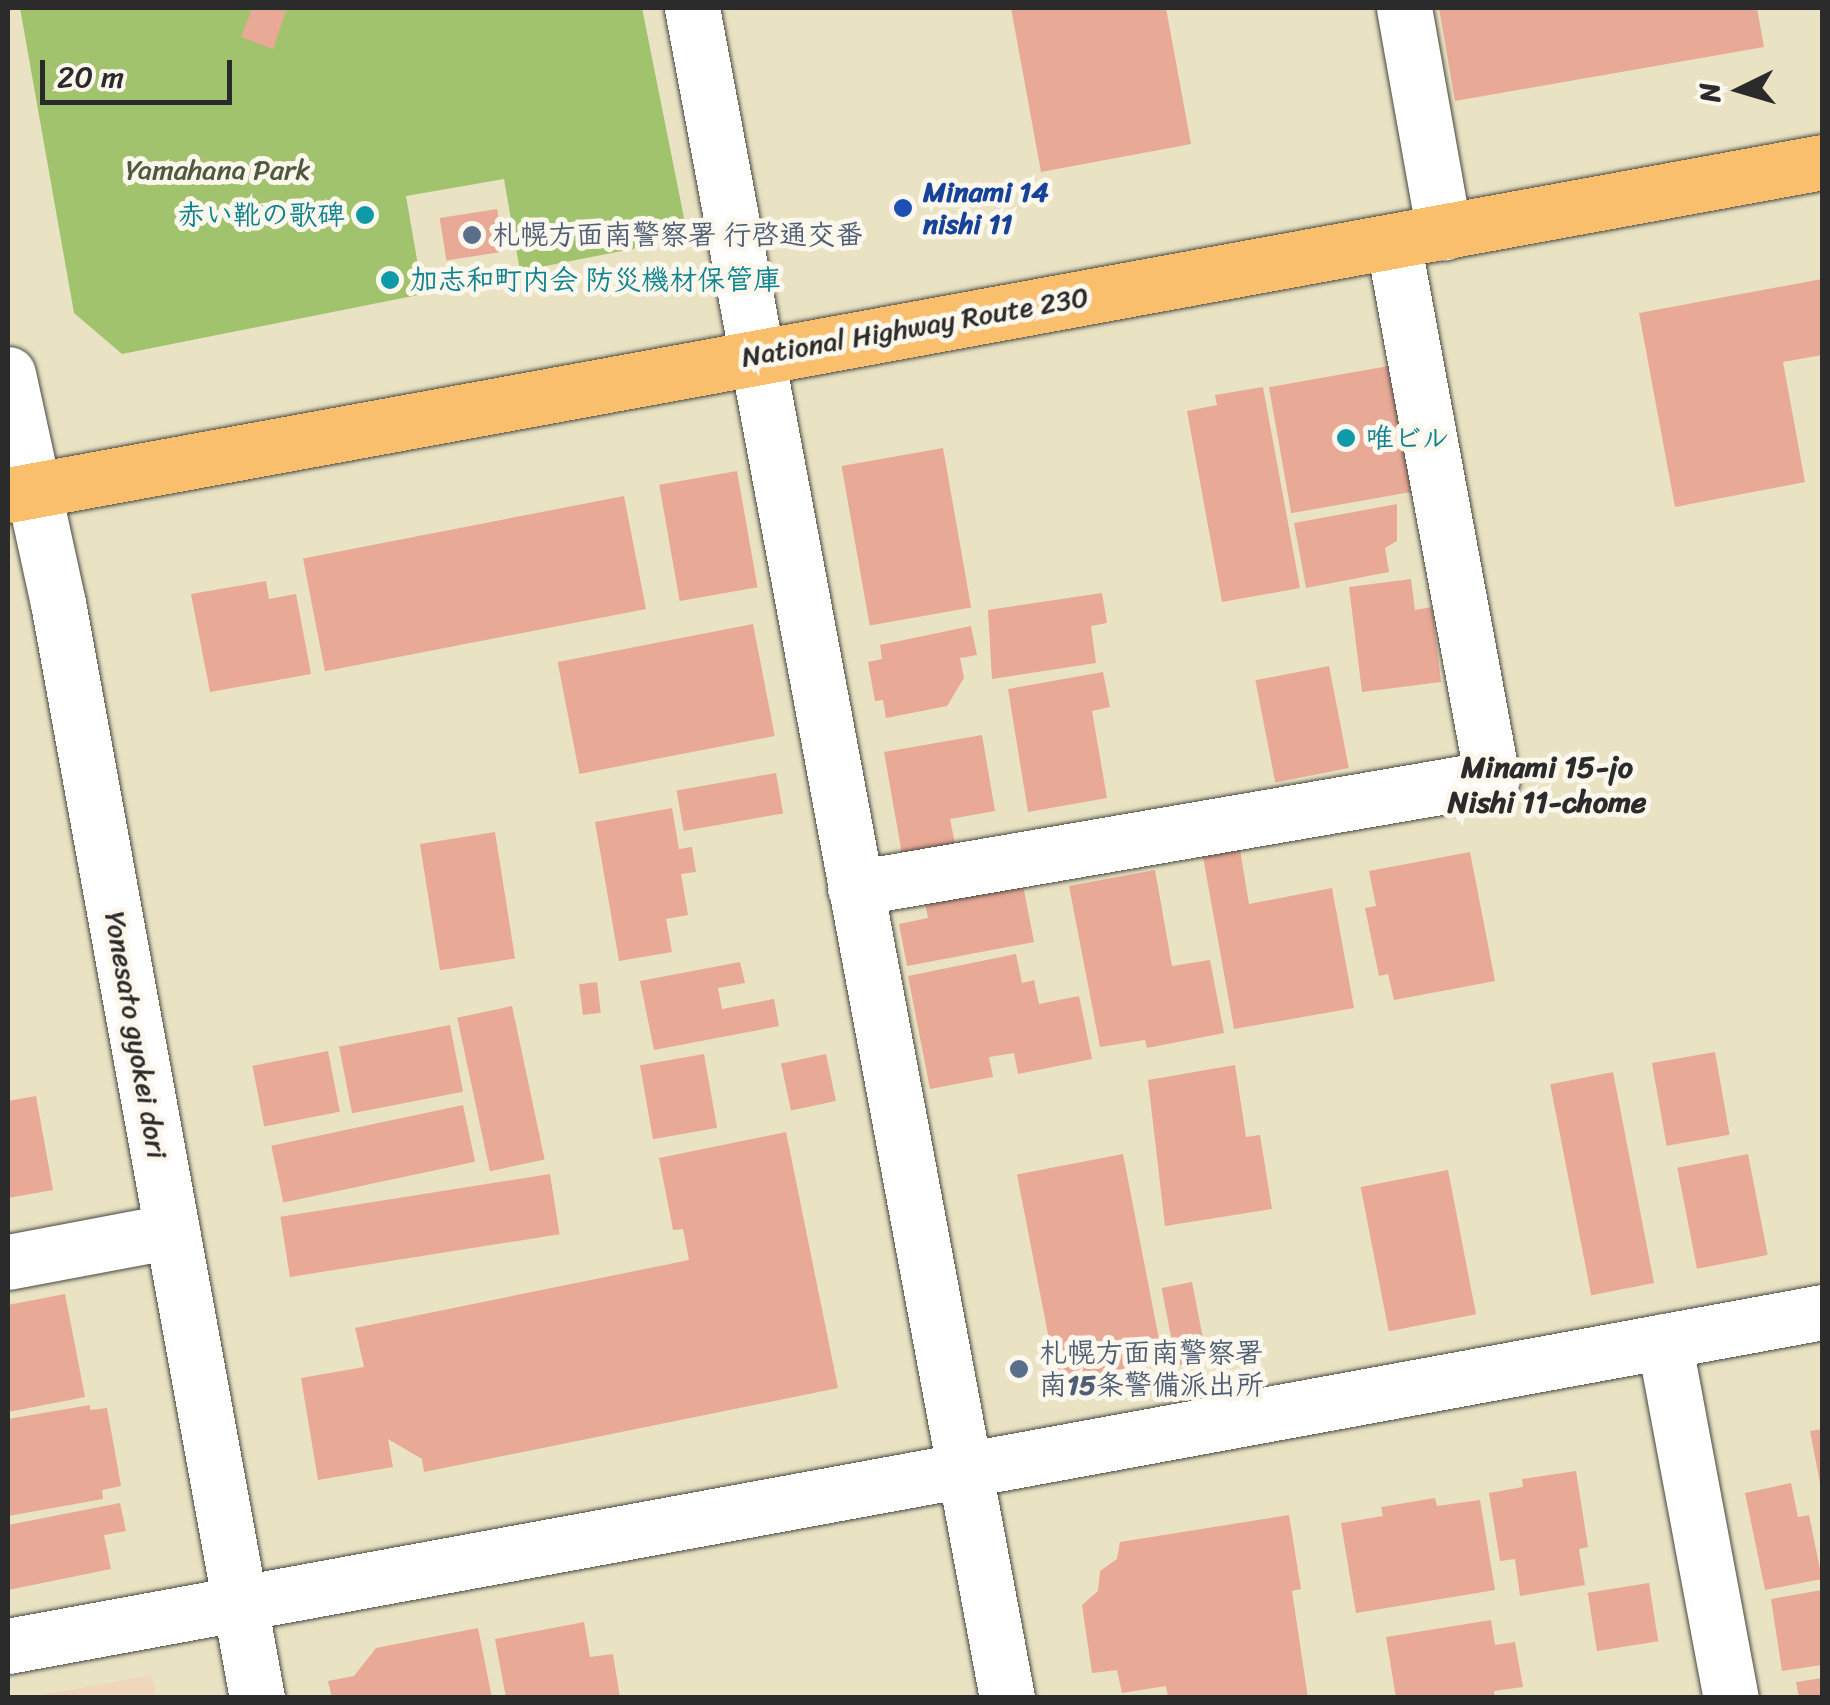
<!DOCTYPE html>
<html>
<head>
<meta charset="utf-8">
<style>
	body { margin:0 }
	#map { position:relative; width:1830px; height:1705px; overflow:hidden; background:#e9e3c3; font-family:Sriracha,"Klee One",sans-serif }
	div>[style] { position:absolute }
	.built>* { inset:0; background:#efd6bc }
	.green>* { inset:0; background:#a1c36d }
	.building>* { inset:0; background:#e8a996; transform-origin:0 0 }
	.roads { filter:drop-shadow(0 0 2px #484742) drop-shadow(0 0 2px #484742) }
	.minor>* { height:55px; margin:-27.5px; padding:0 27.5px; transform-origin:27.5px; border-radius:27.5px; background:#fff }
	.tertiary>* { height:55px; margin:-27.5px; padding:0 27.5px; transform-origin:27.5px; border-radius:27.5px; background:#fff }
	.trunk>* { height:55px; margin:-27.5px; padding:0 27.5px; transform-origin:27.5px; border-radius:27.5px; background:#f9bf6d }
	.dots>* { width:28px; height:28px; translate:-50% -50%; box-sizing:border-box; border:5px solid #fbf7ec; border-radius:50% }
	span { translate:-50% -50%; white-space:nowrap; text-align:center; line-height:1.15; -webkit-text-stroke:10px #fbf7ec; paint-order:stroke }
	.park-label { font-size:28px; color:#4e593f }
	.transit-label { font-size:28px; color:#164399; font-weight:700 }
	.left { translate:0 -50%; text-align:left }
	.culture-label { font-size:28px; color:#0d838f; font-weight:700 }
	.right { translate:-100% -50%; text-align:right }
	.service-label { font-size:28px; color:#4e5e75; font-weight:700 }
	.street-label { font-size:28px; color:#2b2b2b }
	.neighbourhood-label { font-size:30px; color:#2b2b2b; font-weight:700 }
	.frame { position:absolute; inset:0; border:10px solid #2b2b2b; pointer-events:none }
	.north { position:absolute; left:1690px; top:40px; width:100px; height:100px; -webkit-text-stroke:8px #fbf7ec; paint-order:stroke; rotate:265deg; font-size:28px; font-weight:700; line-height:40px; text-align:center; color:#2b2b2b }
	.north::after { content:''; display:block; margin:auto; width:35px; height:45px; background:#2b2b2b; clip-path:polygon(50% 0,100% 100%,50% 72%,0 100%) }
	.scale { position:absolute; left:40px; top:60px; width:192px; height:45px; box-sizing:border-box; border:5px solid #2b2b2b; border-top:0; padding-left:12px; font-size:30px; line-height:35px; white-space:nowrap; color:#2b2b2b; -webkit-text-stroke:8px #fbf7ec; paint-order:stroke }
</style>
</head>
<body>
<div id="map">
	<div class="built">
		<div style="clip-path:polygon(152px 1675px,156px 1697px,31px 1697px)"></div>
	</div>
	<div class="green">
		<div style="clip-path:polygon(20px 8px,642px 8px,688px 238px,520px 271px,504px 179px,406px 196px,423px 294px,122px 354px,74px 313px)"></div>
	</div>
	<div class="building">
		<div style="clip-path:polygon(252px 8px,286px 11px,273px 49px,241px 37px)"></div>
		<div style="clip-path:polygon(1011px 8px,1166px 8px,1191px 144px,1041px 172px)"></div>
		<div style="clip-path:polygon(1439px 8px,1757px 8px,1764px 47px,1455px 101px)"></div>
		<div style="left:497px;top:209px;width:43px;height:58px;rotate:81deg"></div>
		<div style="clip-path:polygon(1822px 279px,1822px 355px,1783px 362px,1805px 482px,1675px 507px,1639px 313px)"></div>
		<div style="left:1400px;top:364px;width:128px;height:133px;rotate:80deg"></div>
		<div style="clip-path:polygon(1263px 387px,1300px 588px,1222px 602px,1187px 411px,1217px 405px,1215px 395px)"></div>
		<div style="left:943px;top:448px;width:162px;height:103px;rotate:80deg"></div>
		<div style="left:737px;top:471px;width:118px;height:79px;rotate:80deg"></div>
		<div style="left:624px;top:496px;width:115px;height:327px;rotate:79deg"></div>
		<div style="clip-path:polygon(1397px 504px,1397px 541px,1385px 548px,1389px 572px,1306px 588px,1294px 523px)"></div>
		<div style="clip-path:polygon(1411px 579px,1415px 610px,1432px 607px,1441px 682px,1362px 692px,1349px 587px)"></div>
		<div style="clip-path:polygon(266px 581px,269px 599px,296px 594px,311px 674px,210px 692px,191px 594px)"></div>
		<div style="clip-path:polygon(1102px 593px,1107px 623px,1091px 626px,1096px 663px,992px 679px,988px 610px)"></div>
		<div style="left:753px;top:624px;width:114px;height:199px;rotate:79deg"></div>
		<div style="clip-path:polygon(971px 626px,977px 655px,960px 658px,964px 678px,947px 706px,886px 718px,883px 700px,875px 701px,868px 662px,882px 659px,880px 645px)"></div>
		<div style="left:1329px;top:666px;width:104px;height:75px;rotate:79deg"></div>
		<div style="clip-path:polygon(1103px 672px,1110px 707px,1092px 711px,1107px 798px,1028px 812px,1008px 689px)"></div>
		<div style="clip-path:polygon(982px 735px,995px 811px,950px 819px,955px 844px,902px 854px,884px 752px)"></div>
		<div style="left:776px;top:773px;width:41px;height:101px;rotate:80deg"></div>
		<div style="clip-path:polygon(672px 808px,679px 849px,692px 847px,696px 872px,681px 874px,688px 915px,666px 919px,672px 952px,619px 961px,595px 822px)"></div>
		<div style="left:495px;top:832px;width:128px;height:76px;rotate:81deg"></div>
		<div style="clip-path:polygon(1240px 850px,1249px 904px,1332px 888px,1354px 1008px,1234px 1029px,1203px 857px)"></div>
		<div style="clip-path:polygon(1470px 852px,1495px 981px,1394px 1000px,1388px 974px,1379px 976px,1365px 908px,1376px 906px,1369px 871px)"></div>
		<div style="clip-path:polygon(1155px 870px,1172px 966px,1210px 960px,1224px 1033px,1147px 1048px,1145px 1040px,1100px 1047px,1069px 886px)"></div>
		<div style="clip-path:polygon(1022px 880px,1034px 942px,907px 966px,899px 924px,928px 918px,924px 898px)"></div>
		<div style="clip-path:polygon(1016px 954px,1022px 983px,1034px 980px,1039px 1004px,1079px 996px,1092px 1059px,1018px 1074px,1014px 1053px,989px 1057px,993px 1077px,930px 1089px,908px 976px)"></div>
		<div style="clip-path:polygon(740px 962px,745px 983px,718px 988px,722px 1009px,774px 999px,779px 1026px,654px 1050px,640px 981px)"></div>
		<div style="left:597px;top:982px;width:31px;height:18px;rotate:83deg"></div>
		<div style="left:512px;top:1006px;width:157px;height:56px;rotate:78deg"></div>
		<div style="left:450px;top:1025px;width:68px;height:113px;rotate:79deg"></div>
		<div style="left:328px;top:1051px;width:62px;height:77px;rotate:79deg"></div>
		<div style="left:1715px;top:1052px;width:84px;height:64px;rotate:80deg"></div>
		<div style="left:704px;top:1054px;width:75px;height:65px;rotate:80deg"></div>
		<div style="left:826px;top:1054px;width:48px;height:46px;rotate:78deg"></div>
		<div style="clip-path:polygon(1235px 1065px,1246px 1137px,1260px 1135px,1272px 1209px,1165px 1226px,1148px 1080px)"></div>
		<div style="left:1613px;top:1072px;width:215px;height:64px;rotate:79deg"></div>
		<div style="clip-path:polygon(36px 1096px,53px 1190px,8px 1198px,8px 1101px)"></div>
		<div style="left:463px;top:1105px;width:58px;height:196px;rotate:78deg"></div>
		<div style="clip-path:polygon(786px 1132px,838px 1388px,424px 1472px,422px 1459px,388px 1439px,393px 1467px,318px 1480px,301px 1378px,364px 1367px,355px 1328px,689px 1260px,683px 1229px,673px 1230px,659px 1158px)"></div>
		<div style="left:1123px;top:1154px;width:211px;height:108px;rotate:79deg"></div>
		<div style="left:1748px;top:1154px;width:103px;height:72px;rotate:79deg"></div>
		<div style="left:1448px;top:1170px;width:147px;height:89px;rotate:79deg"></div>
		<div style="left:550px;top:1174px;width:61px;height:273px;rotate:81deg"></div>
		<div style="left:1192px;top:1282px;width:79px;height:31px;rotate:79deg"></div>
		<div style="clip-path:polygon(65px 1294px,85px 1397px,8px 1412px,8px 1305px)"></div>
		<div style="clip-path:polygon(90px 1405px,90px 1410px,107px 1408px,121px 1486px,102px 1490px,103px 1499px,8px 1516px,8px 1419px)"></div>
		<div style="clip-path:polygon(1822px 1429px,1822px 1488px,1821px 1488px,1810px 1431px)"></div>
		<div style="clip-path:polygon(1576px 1471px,1588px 1547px,1579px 1549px,1585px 1585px,1520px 1596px,1515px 1559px,1500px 1561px,1489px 1493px,1523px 1487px,1522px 1479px)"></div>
		<div style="clip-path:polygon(1791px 1483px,1798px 1517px,1809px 1515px,1822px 1579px,1765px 1590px,1745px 1493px)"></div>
		<div style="clip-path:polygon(1435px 1498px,1437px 1506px,1480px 1500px,1495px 1590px,1356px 1613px,1341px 1523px,1383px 1516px,1381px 1507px)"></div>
		<div style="clip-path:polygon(120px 1503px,126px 1531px,104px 1535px,111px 1569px,8px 1590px,8px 1525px)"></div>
		<div style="clip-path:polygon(1289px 1515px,1301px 1589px,1292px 1591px,1308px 1698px,1168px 1698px,1166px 1686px,1122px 1693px,1117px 1670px,1092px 1673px,1082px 1605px,1098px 1591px,1100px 1571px,1117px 1559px,1120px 1542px)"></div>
		<div style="left:1649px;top:1583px;width:59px;height:62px;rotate:81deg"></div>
		<div style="clip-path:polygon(1822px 1590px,1822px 1665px,1782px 1671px,1771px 1599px)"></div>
		<div style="clip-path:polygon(1491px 1620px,1495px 1645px,1515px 1642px,1523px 1687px,1494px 1691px,1495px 1698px,1396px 1698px,1386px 1637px)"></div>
		<div style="clip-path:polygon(584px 1622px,590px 1657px,613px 1654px,620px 1698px,506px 1698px,495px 1639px)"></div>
		<div style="clip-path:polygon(478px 1628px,492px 1698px,332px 1698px,328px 1681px,354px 1676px,376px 1648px)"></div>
		<div style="clip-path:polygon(1822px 1678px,1822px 1698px,1799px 1698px,1796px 1682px)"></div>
	</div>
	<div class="roads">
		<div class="minor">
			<div style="left:692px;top:8px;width:1719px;rotate:79.44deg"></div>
			<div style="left:1404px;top:8px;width:228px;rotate:79.9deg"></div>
			<div style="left:855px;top:888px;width:646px;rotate:-9.8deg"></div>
			<div style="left:1492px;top:778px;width:546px;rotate:-100.45deg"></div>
			<div style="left:8px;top:1262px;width:167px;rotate:-10.7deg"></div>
			<div style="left:1664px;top:1341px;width:363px;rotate:79.4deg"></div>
			<div style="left:8px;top:1646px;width:1844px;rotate:-10.43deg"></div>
		</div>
		<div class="tertiary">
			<div style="left:8px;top:374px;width:234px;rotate:77.7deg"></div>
			<div style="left:58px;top:603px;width:1113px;rotate:79.7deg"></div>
		</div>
		<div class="trunk">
			<div style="left:8px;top:495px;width:1844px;rotate:-10.4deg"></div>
		</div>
	</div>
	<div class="dots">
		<div style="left:903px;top:208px;background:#1a4fb4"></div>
		<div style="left:365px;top:215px;background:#0f9aa8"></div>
		<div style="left:472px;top:235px;background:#5c6f8a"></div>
		<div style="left:390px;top:280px;background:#0f9aa8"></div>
		<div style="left:1346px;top:438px;background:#0f9aa8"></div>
		<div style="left:1019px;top:1369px;background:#5c6f8a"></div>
	</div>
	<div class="park-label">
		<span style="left:218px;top:170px">Yamahana Park</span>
	</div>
	<div class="transit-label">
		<span class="left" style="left:923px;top:208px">Minami 14<br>nishi 11</span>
	</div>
	<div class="culture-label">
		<span class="right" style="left:345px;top:215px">赤い靴の歌碑</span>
		<span class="left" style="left:410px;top:280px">加志和町内会 防災機材保管庫</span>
		<span class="left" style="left:1366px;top:438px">唯ビル</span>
	</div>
	<div class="service-label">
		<span class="left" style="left:492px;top:235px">札幌方面南警察署 行啓通交番</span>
		<span class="left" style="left:1039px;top:1369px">札幌方面南警察署<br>南15条警備派出所</span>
	</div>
	<div class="street-label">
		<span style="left:915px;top:327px;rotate:-10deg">National Highway Route 230</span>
		<span style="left:136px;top:1035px;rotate:80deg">Yonesato gyokei dori</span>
	</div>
	<div class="neighbourhood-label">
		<span style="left:1547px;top:784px">Minami 15-jo<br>Nishi 11-chome</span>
	</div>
	<div class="frame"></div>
	<div class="north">N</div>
	<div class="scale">20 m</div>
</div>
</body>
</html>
